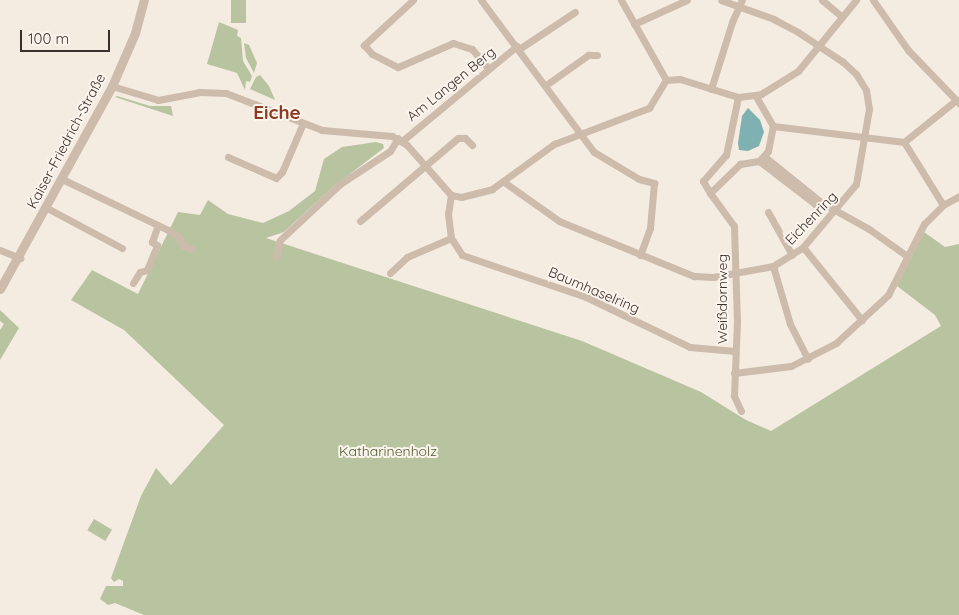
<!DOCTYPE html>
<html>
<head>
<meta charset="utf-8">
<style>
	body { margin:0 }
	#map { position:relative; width:959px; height:615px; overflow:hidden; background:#f4ebe1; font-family:Quicksand,sans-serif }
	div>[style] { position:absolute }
	.green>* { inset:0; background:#b8c4a0; transform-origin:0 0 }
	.water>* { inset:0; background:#7fb0b2 }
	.minor>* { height:7px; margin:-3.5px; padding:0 3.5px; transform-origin:3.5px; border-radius:3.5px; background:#cdbbac }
	.tertiary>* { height:9px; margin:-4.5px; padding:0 4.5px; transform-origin:4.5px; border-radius:4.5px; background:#cdbbac }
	span { translate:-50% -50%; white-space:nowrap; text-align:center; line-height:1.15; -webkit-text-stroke:4px #fbf5ee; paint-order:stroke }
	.street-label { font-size:14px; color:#3b302b }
	.park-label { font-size:14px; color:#4a5a2e }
	.district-label { font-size:19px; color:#8c3b22; font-weight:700 }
	.scale { position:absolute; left:20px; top:30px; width:90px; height:22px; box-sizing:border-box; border:2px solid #3b302b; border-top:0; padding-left:6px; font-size:15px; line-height:18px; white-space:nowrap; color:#3b302b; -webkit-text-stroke:4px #fbf5ee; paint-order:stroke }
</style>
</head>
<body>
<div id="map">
	<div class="green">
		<div style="left:231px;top:0;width:15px;height:23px"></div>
		<div style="clip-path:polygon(219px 22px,238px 30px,237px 36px,241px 38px,243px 61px,252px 76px,250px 82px,246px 81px,245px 90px,237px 73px,207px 64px)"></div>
		<div style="clip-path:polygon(244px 43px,249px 45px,257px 63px,254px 73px,246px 58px)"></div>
		<div style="clip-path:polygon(260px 75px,269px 86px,275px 100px,250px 89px,256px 77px)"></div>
		<div style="clip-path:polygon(117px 96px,150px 106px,171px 106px,173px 116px,115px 97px)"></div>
		<div style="clip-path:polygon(376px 142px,383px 144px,384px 148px,334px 186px,284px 232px,266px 238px,582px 341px,701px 392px,746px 420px,771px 431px,941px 326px,935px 315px,897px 286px,924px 232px,945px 247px,959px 244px,959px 615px,144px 615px,115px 603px,108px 605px,100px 599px,106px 586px,123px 586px,123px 581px,119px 579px,114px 582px,111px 578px,141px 496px,156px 468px,171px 485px,224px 425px,124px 330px,71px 300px,92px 270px,138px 294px,178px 212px,200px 215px,208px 200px,228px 214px,263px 223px,289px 211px,315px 191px,324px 159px,342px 147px)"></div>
		<div style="clip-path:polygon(0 310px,19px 328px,0 360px,0 330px,4px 324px,0 321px)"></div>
		<div style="left:94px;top:519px;width:21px;height:13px;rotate:31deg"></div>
	</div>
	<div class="water">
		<div style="clip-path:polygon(748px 108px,760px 120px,764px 132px,759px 146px,748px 151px,739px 150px,738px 143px,742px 116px)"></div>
	</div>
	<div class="minor">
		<div style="left:413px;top:0;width:67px;rotate:137.4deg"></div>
		<div style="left:364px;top:45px;width:12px;rotate:48deg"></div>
		<div style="left:372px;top:54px;width:29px;rotate:27deg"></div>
		<div style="left:398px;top:67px;width:60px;rotate:-23.6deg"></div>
		<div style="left:453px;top:43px;width:20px;rotate:18deg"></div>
		<div style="left:472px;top:49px;width:26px;rotate:50deg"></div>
		<div style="left:481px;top:0;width:189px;rotate:53.4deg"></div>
		<div style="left:594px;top:152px;width:52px;rotate:31deg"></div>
		<div style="left:639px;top:179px;width:16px;rotate:15deg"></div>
		<div style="left:654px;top:183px;width:45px;rotate:95.1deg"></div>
		<div style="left:650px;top:228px;width:29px;rotate:110deg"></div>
		<div style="left:621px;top:0;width:92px;rotate:60.6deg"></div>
		<div style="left:822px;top:0;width:25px;rotate:40deg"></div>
		<div style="left:873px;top:0;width:61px;rotate:55deg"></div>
		<div style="left:908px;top:50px;width:74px;rotate:46.1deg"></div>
		<div style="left:634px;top:24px;width:58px;rotate:-24.4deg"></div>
		<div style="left:519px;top:49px;width:67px;rotate:-33.5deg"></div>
		<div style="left:546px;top:85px;width:52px;rotate:-35.5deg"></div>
		<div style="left:588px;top:55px;width:9px"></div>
		<div style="left:112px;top:86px;width:48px;rotate:16.9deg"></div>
		<div style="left:158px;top:100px;width:43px;rotate:-10.8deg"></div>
		<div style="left:200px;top:92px;width:26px;rotate:2deg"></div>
		<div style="left:226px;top:93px;width:103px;rotate:21.1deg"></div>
		<div style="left:322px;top:130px;width:70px;rotate:4.9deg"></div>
		<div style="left:392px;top:136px;width:17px;rotate:31deg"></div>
		<div style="left:407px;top:145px;width:67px;rotate:48.7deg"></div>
		<div style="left:711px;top:89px;width:70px;rotate:-72.6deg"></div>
		<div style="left:732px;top:22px;width:24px;rotate:-66deg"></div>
		<div style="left:773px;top:126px;width:132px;rotate:7deg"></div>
		<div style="left:402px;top:141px;width:149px;rotate:-39.6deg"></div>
		<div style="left:904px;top:142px;width:74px;rotate:58.2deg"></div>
		<div style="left:904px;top:142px;width:67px;rotate:-38.9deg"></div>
		<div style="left:228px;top:157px;width:52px;rotate:23.6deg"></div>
		<div style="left:276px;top:178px;width:8px;rotate:-45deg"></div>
		<div style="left:282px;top:172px;width:53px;rotate:-66.8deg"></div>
		<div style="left:765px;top:157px;width:73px;rotate:38.9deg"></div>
		<div style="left:759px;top:161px;width:71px;rotate:37.5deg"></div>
		<div style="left:815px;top:204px;width:11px;rotate:5deg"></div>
		<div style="left:826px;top:205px;width:49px;rotate:29.2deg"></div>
		<div style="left:869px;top:229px;width:47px;rotate:35.4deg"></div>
		<div style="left:62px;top:179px;width:118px;rotate:25.7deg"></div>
		<div style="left:168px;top:230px;width:12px;rotate:31deg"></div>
		<div style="left:178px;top:236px;width:11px;rotate:63deg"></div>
		<div style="left:183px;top:246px;width:9px;rotate:18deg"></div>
		<div style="left:504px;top:182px;width:67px;rotate:35.3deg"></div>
		<div style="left:559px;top:221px;width:146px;rotate:22.2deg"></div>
		<div style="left:694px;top:276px;width:19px;rotate:3deg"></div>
		<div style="left:713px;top:277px;width:61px;rotate:-10.4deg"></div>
		<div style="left:773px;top:266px;width:36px;rotate:-32deg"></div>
		<div style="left:803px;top:247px;width:82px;rotate:-49.9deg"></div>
		<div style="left:856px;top:184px;width:76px;rotate:-80.2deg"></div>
		<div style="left:869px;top:109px;width:19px;rotate:-99deg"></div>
		<div style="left:866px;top:90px;width:19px;rotate:-122deg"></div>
		<div style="left:856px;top:74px;width:18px;rotate:-137deg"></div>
		<div style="left:843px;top:62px;width:54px;rotate:-146.3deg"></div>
		<div style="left:798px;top:32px;width:27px;rotate:-152deg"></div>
		<div style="left:774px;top:19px;width:56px;rotate:-160.3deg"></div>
		<div style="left:710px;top:193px;width:14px;rotate:-120deg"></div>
		<div style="left:703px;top:181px;width:35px;rotate:-49deg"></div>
		<div style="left:726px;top:155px;width:59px;rotate:-78.3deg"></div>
		<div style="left:451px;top:195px;width:10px;rotate:11deg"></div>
		<div style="left:461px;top:197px;width:32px;rotate:-14deg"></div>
		<div style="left:492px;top:189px;width:77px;rotate:-36deg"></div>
		<div style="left:554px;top:144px;width:102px;rotate:-20.8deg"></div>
		<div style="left:649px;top:108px;width:33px;rotate:-59deg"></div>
		<div style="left:666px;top:80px;width:14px;rotate:-4deg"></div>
		<div style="left:680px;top:79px;width:61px;rotate:17.2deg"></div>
		<div style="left:738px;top:97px;width:23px;rotate:-7deg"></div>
		<div style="left:761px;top:94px;width:44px;rotate:-31.9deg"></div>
		<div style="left:798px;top:71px;width:92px;rotate:-50.8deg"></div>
		<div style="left:451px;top:195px;width:19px;rotate:99deg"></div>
		<div style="left:448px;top:214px;width:24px;rotate:83deg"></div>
		<div style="left:451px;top:238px;width:20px;rotate:57deg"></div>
		<div style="left:462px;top:255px;width:131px;rotate:18.7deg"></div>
		<div style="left:586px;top:297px;width:115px;rotate:25.7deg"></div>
		<div style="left:690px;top:347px;width:45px;rotate:5.1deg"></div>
		<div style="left:47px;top:208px;width:85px;rotate:28.1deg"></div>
		<div style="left:768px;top:212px;width:49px;rotate:60.8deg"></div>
		<div style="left:360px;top:221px;width:128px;rotate:-40.3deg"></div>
		<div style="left:458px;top:138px;width:7px"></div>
		<div style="left:465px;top:138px;width:10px;rotate:45deg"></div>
		<div style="left:803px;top:247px;width:94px;rotate:51.1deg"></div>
		<div style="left:0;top:250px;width:22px;rotate:22deg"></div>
		<div style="left:276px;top:257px;width:17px;rotate:-77deg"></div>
		<div style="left:280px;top:240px;width:82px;rotate:-43deg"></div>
		<div style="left:340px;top:184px;width:60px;rotate:-33.4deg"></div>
		<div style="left:390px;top:151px;width:15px;rotate:-58deg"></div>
		<div style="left:773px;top:266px;width:60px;rotate:73.7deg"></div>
		<div style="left:790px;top:324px;width:39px;rotate:63deg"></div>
		<div style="left:390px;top:273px;width:23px;rotate:-43deg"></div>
		<div style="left:407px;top:257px;width:48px;rotate:-23.4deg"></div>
		<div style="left:133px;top:283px;width:13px;rotate:-58deg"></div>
		<div style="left:140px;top:272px;width:7px;rotate:-16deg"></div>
		<div style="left:147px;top:270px;width:27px;rotate:-68deg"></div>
		<div style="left:157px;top:245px;width:6px;rotate:-149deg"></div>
		<div style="left:152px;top:242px;width:18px;rotate:-71deg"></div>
		<div style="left:734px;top:373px;width:57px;rotate:-7deg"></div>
		<div style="left:791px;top:366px;width:51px;rotate:-27.1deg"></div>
		<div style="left:836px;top:343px;width:71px;rotate:-42.7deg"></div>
		<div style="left:888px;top:295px;width:80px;rotate:-63.1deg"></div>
		<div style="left:924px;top:224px;width:27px;rotate:-45deg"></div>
		<div style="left:943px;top:205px;width:18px;rotate:-29deg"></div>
		<div style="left:741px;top:411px;width:17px;rotate:-115deg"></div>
		<div style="left:734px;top:396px;width:74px;rotate:-87.7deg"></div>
		<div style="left:737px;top:322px;width:96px;rotate:-91.8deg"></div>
		<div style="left:734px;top:226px;width:41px;rotate:-126deg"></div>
		<div style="left:710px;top:193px;width:42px;rotate:-44deg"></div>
		<div style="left:740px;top:164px;width:19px;rotate:-9deg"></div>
		<div style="left:759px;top:161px;width:13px;rotate:-48deg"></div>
		<div style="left:768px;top:151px;width:25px;rotate:-79deg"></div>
		<div style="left:773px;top:126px;width:34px;rotate:-120deg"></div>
	</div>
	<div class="tertiary">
		<div style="left:0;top:289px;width:232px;rotate:-61.1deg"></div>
		<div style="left:112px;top:86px;width:58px;rotate:-66.5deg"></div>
		<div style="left:135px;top:33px;width:34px;rotate:-75deg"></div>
	</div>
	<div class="street-label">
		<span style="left:451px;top:84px;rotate:-39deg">Am Langen Berg</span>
		<span style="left:66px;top:141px;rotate:-62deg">Kaiser-Friedrich-Straße</span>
		<span style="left:811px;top:218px;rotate:-46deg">Eichenring</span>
		<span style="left:594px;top:290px;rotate:23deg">Baumhaselring</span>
		<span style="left:722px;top:299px;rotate:-90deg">Weißdornweg</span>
	</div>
	<div class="park-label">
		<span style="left:388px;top:451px">Katharinenholz</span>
	</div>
	<div class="district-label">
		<span style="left:277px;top:113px">Eiche</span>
	</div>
	<div class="scale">100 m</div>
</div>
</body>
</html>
